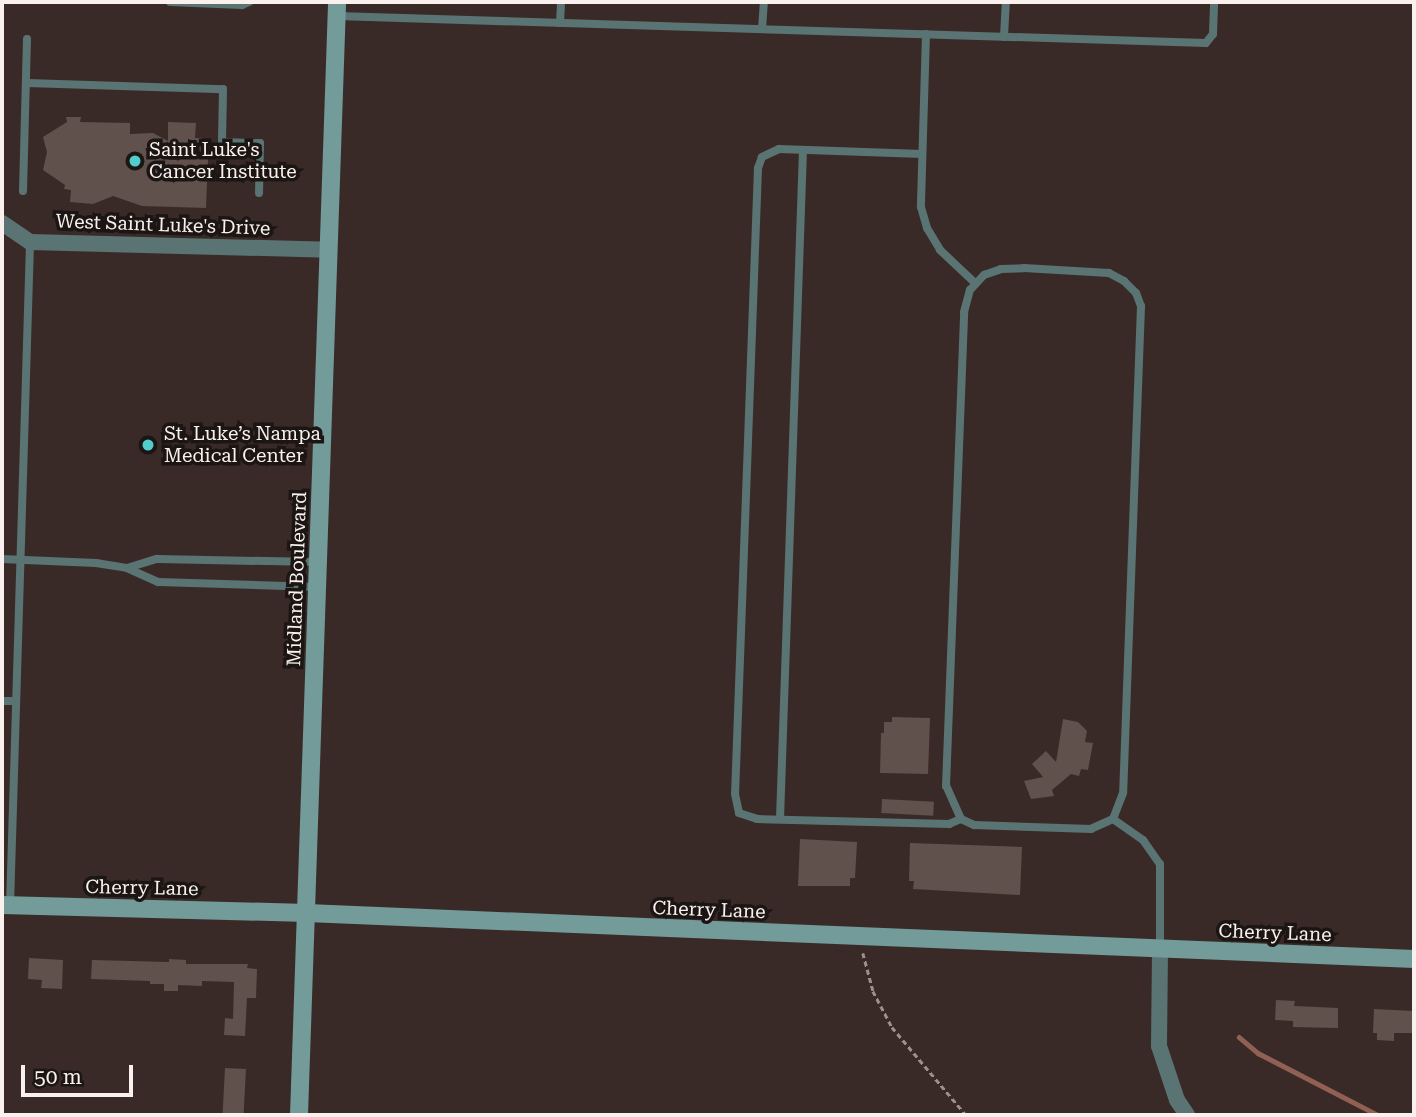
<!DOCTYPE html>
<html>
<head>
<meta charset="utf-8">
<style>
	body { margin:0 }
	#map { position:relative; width:1416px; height:1117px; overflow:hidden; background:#392a27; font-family:"Roboto Serif",serif }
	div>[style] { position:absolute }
	.stream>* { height:4.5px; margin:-2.25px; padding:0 2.25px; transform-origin:2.25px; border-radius:2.25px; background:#906054 }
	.building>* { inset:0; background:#61514d; transform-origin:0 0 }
	.path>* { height:2.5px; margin-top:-1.25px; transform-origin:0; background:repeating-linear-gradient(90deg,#9d918e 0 5px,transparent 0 8.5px) }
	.lane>* { height:8px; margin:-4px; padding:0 4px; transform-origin:4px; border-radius:4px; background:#5a7473 }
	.street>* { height:16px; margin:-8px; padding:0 8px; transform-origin:8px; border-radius:8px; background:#5a7473 }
	.secondary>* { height:18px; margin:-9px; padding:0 9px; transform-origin:9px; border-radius:9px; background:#729b9a }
	.dots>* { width:19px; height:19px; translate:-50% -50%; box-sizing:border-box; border:4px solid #1b1513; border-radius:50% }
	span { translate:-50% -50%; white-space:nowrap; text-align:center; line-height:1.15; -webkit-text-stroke:7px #1b1513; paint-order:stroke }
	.poi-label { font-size:19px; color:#faf1ee }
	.left { translate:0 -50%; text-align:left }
	.street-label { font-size:19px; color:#faf1ee }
	.frame { position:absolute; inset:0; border:4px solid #faf1ee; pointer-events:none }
	.scale { position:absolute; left:21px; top:1065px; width:112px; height:32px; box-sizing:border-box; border:4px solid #faf1ee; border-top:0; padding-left:9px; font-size:21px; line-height:24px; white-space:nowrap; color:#faf1ee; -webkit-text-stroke:5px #1b1513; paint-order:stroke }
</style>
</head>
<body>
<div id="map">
	<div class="stream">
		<div style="left:1239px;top:1037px;width:25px;rotate:40deg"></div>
		<div style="left:1258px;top:1053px;width:135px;rotate:27.3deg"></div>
	</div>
	<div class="building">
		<div style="clip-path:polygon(66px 117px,81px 117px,80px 122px,130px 123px,130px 134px,153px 133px,168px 141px,168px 122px,196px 123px,195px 138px,202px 138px,201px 159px,208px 159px,206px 208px,142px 206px,113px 196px,93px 204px,70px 202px,71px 190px,64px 189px,65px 185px,43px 170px,47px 152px,43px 137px,67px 122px)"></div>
		<div style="clip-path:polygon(892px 717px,930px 718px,928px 774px,880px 773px,881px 733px,884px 733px,884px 722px,892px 722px)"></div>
		<div style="clip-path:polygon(1063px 719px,1078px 722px,1087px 731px,1085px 742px,1093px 743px,1088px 770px,1081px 769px,1079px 776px,1071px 774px,1052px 790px,1054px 796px,1031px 799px,1024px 781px,1043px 777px,1032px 764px,1046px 751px,1056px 762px)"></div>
		<div style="left:882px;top:799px;width:52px;height:14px;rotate:3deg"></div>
		<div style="clip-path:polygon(800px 839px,857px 842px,855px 878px,850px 878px,850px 886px,798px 886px)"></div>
		<div style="clip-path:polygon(910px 843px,1022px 847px,1020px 895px,913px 889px,914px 881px,909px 881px)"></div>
		<div style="clip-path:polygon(29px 958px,63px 960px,62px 989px,41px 988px,42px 980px,28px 979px)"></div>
		<div style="clip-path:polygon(169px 959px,186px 960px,186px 964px,248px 964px,247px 968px,257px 969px,256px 998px,247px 998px,245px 1036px,224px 1035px,225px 1018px,233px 1019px,234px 982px,202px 981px,202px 986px,178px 985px,178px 991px,164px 991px,164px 984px,150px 984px,150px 981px,91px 979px,92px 960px,169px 962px)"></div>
		<div style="clip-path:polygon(1276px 1000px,1295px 1001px,1294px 1006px,1338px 1008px,1338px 1028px,1293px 1027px,1293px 1021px,1275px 1020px)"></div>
		<div style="clip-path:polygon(1374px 1009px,1414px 1011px,1413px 1033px,1394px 1033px,1394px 1041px,1377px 1040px,1377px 1033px,1373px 1033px)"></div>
		<div style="left:225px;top:1068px;width:21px;height:47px;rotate:3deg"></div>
	</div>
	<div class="path">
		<div style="left:863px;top:953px;width:39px;rotate:75deg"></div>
		<div style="left:873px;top:991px;width:41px;rotate:62.2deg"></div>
		<div style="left:892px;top:1027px;width:115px;rotate:49.9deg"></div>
	</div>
	<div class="lane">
		<div style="left:170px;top:2px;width:72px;rotate:2.4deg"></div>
		<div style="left:242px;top:5px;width:8px;rotate:-23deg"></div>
		<div style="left:337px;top:16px;width:869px;rotate:1.78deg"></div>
		<div style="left:1206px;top:43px;width:11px;rotate:-52deg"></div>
		<div style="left:1213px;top:34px;width:32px;rotate:-88deg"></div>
		<div style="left:560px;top:23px;width:21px;rotate:-87deg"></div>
		<div style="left:762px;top:29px;width:27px;rotate:-86deg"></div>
		<div style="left:926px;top:34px;width:173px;rotate:91.7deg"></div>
		<div style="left:921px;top:207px;width:22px;rotate:74deg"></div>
		<div style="left:927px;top:228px;width:26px;rotate:59deg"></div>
		<div style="left:940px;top:250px;width:48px;rotate:43.3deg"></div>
		<div style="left:1004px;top:37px;width:35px;rotate:-87deg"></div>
		<div style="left:27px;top:83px;width:196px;rotate:1.8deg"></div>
		<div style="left:223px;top:89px;width:53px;rotate:91.1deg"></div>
		<div style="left:222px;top:142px;width:38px;rotate:2deg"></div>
		<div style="left:260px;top:143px;width:50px;rotate:91.1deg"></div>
		<div style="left:922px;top:154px;width:143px;rotate:-178deg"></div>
		<div style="left:779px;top:149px;width:19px;rotate:155deg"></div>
		<div style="left:762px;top:157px;width:12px;rotate:110deg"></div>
		<div style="left:758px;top:168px;width:626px;rotate:92.1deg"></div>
		<div style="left:735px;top:794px;width:19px;rotate:78deg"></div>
		<div style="left:739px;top:813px;width:19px;rotate:18deg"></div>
		<div style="left:757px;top:819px;width:192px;rotate:1.5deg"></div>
		<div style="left:949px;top:824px;width:13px;rotate:-23deg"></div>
		<div style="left:23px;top:191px;width:152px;rotate:-88.5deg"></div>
		<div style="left:1024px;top:268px;width:85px;rotate:3.4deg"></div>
		<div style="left:1109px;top:273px;width:17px;rotate:28deg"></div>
		<div style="left:1124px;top:281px;width:17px;rotate:45deg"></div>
		<div style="left:1136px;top:293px;width:14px;rotate:69deg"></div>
		<div style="left:1141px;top:306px;width:487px;rotate:92.1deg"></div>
		<div style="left:1123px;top:793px;width:28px;rotate:111deg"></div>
		<div style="left:1113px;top:819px;width:24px;rotate:156deg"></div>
		<div style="left:1091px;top:829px;width:117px;rotate:-178deg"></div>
		<div style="left:974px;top:825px;width:14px;rotate:-155deg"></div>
		<div style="left:961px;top:819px;width:36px;rotate:-114deg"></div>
		<div style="left:946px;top:786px;width:474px;rotate:-87.8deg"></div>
		<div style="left:964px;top:312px;width:23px;rotate:-75deg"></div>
		<div style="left:970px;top:290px;width:21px;rotate:-47deg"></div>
		<div style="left:984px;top:275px;width:18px;rotate:-19deg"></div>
		<div style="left:1001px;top:269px;width:23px;rotate:-2deg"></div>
		<div style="left:2px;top:559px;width:94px;rotate:2.4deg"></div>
		<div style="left:96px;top:563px;width:31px;rotate:9deg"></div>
		<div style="left:318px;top:587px;width:160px;rotate:-178.2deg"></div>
		<div style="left:158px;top:582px;width:34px;rotate:-156deg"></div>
		<div style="left:127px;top:568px;width:31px;rotate:-17deg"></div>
		<div style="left:157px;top:559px;width:162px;rotate:1.1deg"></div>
		<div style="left:2px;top:701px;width:14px"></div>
		<div style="left:780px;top:819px;width:669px;rotate:-88.03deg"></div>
		<div style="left:1113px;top:819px;width:37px;rotate:35deg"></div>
		<div style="left:1143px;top:840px;width:29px;rotate:55deg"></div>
		<div style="left:1160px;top:864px;width:84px;rotate:90deg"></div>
		<div style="left:10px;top:906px;width:664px;rotate:-88.27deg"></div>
	</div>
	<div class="street">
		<div style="left:2px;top:223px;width:34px;rotate:34deg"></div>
		<div style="left:30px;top:242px;width:299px;rotate:1.5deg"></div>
		<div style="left:1160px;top:950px;width:96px;rotate:90.6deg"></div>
		<div style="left:1159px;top:1046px;width:57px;rotate:71.6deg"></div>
		<div style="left:1177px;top:1100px;width:18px;rotate:56deg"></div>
	</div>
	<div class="secondary">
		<div style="left:2px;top:905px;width:305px;rotate:1.5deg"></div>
		<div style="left:307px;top:913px;width:1108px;rotate:2.38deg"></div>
		<div style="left:299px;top:1115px;width:1114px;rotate:-88.04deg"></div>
	</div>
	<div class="dots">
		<div style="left:135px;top:161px;background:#52cdcd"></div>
		<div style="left:148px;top:445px;background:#52cdcd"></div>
	</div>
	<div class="poi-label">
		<span class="left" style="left:149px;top:161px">Saint Luke's<br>Cancer Institute</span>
		<span class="left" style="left:164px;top:445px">St. Luke’s Nampa<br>Medical Center</span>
	</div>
	<div class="street-label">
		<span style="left:163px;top:225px;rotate:2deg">West Saint Luke's Drive</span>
		<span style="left:297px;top:579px;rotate:-88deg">Midland Boulevard</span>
		<span style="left:142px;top:888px;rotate:1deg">Cherry Lane</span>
		<span style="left:709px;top:910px;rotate:2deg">Cherry Lane</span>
		<span style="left:1275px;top:933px;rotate:2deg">Cherry Lane</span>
	</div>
	<div class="frame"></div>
	<div class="scale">50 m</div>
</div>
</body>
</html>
